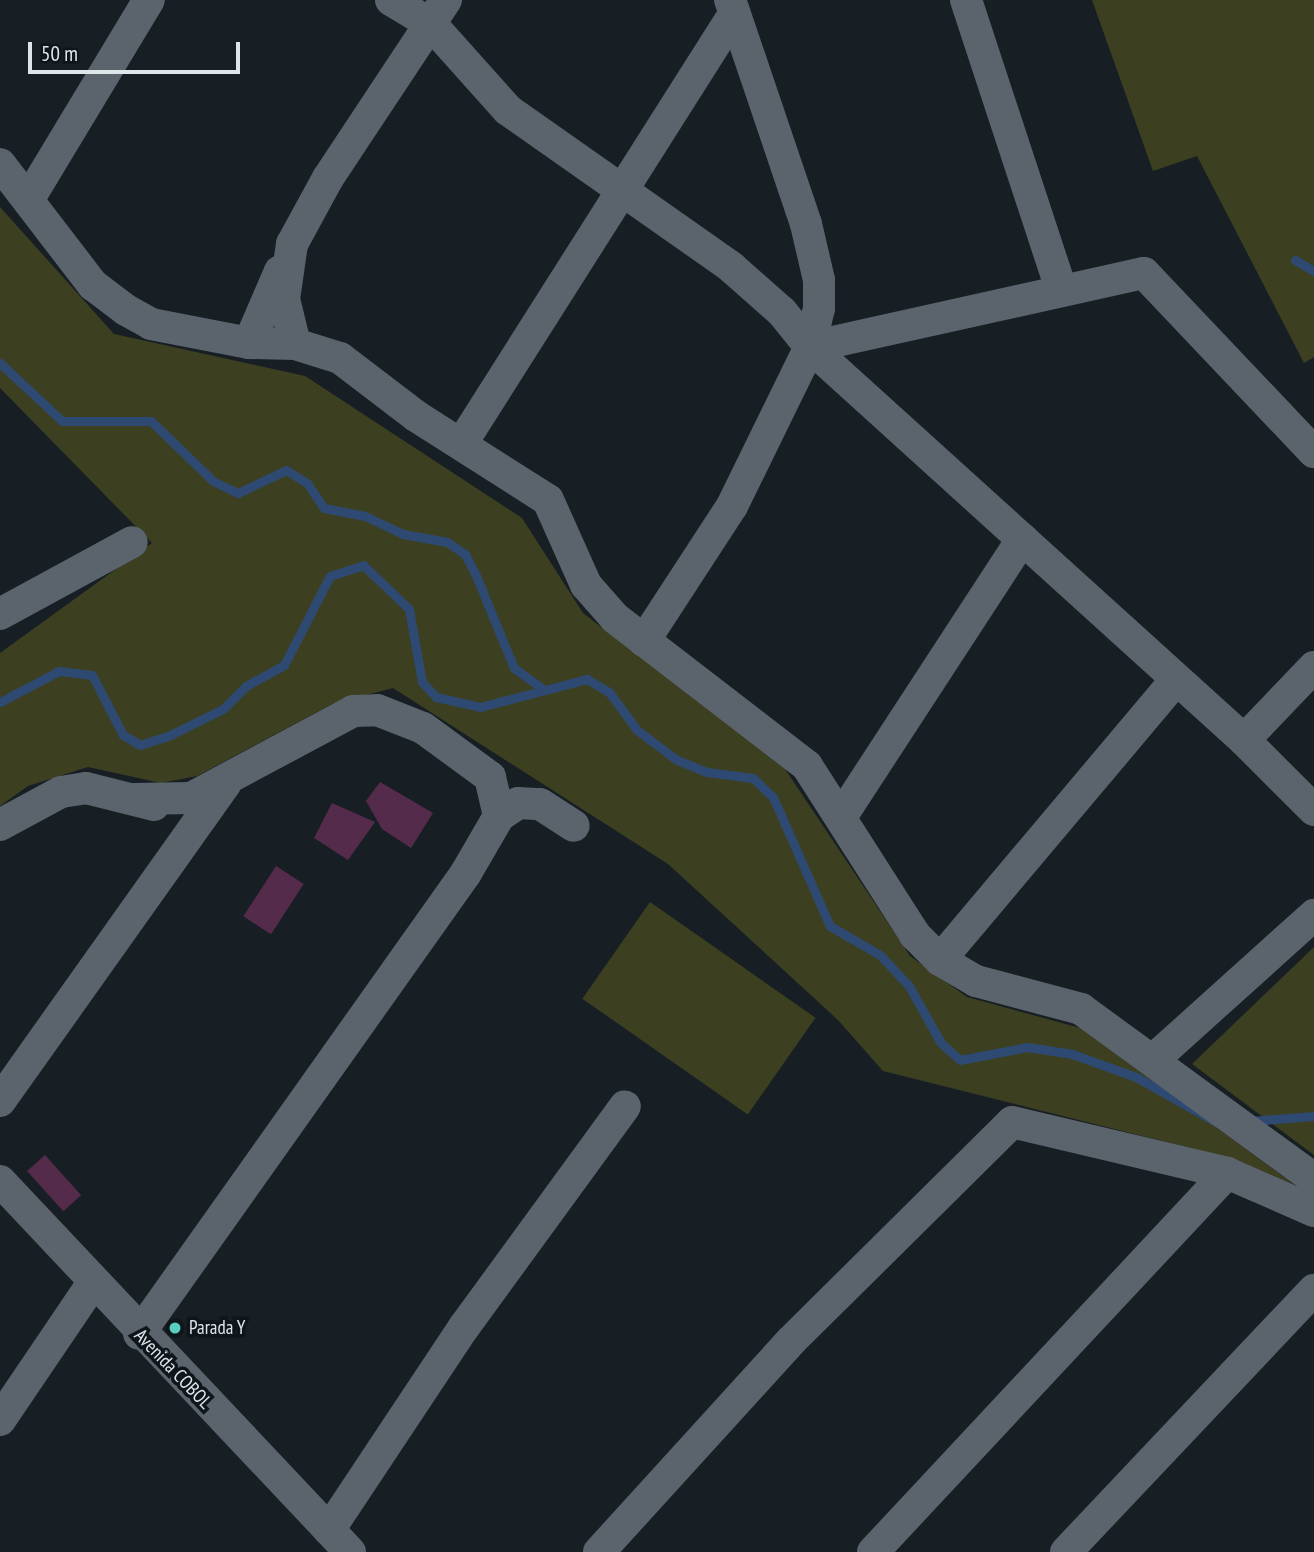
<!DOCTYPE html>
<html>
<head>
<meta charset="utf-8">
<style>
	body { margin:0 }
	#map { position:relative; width:1314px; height:1552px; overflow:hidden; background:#171f25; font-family:"PT Sans Narrow",sans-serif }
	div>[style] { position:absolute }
	.green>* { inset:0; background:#3c4020; transform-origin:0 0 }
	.stream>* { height:9px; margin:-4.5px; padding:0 4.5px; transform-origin:4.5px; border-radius:4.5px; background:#2e4a73 }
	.building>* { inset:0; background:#552b4b; transform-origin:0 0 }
	.minor>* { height:32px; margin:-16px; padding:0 16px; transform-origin:16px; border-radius:16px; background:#5b646c }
	.dots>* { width:19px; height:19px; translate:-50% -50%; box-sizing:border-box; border:4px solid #0e151b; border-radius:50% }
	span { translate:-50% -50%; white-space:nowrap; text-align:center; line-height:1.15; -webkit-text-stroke:7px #0e151b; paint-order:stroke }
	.poi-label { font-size:19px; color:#e0e5e9 }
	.left { translate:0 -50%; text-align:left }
	.street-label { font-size:19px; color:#e0e5e9 }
	.scale { position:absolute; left:28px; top:42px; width:212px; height:32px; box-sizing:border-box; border:4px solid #e0e5e9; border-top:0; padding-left:9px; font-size:21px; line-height:24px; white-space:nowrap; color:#e0e5e9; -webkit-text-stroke:5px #0e151b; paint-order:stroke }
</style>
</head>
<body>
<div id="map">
	<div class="green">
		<div style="clip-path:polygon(1092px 0,1314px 0,1314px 357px,1304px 363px,1197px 156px,1153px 171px)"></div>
		<div style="clip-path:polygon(0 207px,114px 334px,305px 376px,522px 518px,583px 613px,785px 769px,910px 956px,967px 997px,1080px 1028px,1295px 1185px,1234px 1159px,883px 1071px,838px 1020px,668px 864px,393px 688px,332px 704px,197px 776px,161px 783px,88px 767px,28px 786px,0 806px,0 653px,152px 543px,0 388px)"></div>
		<div style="left:650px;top:902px;width:202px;height:118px;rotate:35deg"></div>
		<div style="clip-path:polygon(1314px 947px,1314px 1155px,1192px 1064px)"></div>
	</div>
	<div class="stream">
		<div style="left:1295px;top:260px;width:22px;rotate:30deg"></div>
		<div style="left:0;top:363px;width:85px;rotate:43.1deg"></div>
		<div style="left:62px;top:421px;width:89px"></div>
		<div style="left:151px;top:421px;width:86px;rotate:44.1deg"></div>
		<div style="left:213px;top:481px;width:28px;rotate:26deg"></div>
		<div style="left:238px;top:493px;width:53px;rotate:-25.6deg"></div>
		<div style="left:286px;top:470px;width:25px;rotate:32deg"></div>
		<div style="left:307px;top:483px;width:30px;rotate:56deg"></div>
		<div style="left:324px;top:508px;width:42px;rotate:11deg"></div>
		<div style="left:365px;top:516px;width:42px;rotate:25.3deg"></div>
		<div style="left:403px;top:534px;width:45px;rotate:10.3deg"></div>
		<div style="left:447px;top:542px;width:22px;rotate:34deg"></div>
		<div style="left:465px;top:554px;width:27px;rotate:63deg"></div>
		<div style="left:477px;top:578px;width:97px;rotate:67.7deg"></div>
		<div style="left:514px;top:668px;width:36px;rotate:36deg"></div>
		<div style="left:0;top:702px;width:67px;rotate:-27.7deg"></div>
		<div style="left:59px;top:671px;width:33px;rotate:7deg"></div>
		<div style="left:92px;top:675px;width:68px;rotate:62.7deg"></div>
		<div style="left:123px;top:735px;width:20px;rotate:30deg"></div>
		<div style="left:140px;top:745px;width:32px;rotate:-18deg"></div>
		<div style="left:170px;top:735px;width:59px;rotate:-26.1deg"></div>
		<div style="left:223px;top:709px;width:33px;rotate:-45deg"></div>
		<div style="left:246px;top:686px;width:43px;rotate:-28.9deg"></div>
		<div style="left:284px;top:665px;width:100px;rotate:-62.7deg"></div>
		<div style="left:330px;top:576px;width:35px;rotate:-18deg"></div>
		<div style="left:363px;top:565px;width:64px;rotate:43.7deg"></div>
		<div style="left:409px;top:609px;width:74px;rotate:79.9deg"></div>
		<div style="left:422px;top:682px;width:21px;rotate:47deg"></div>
		<div style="left:436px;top:697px;width:45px;rotate:12.8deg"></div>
		<div style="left:480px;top:707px;width:111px;rotate:-14.7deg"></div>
		<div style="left:587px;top:679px;width:26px;rotate:31deg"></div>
		<div style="left:609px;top:692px;width:47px;rotate:53.6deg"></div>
		<div style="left:637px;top:730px;width:50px;rotate:36.9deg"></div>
		<div style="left:677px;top:760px;width:32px;rotate:22deg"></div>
		<div style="left:707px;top:772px;width:46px;rotate:7.4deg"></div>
		<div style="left:753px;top:778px;width:28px;rotate:44deg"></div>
		<div style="left:773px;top:797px;width:141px;rotate:66.2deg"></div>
		<div style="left:830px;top:926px;width:58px;rotate:30.1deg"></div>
		<div style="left:880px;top:955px;width:42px;rotate:46.9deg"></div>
		<div style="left:909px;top:986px;width:65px;rotate:60.7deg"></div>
		<div style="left:941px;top:1043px;width:25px;rotate:42deg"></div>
		<div style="left:960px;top:1060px;width:68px;rotate:-11deg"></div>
		<div style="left:1027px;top:1047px;width:46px;rotate:8.8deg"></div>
		<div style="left:1072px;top:1054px;width:68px;rotate:19.8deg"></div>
		<div style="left:1136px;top:1077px;width:92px;rotate:29.4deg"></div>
		<div style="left:1251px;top:1121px;width:63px;rotate:-4.5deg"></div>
	</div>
	<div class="building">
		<div style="clip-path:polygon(380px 782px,433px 813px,411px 848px,382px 829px,366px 801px)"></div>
		<div style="clip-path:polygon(332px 803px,375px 822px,348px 860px,314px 838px)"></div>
		<div style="left:276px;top:866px;width:33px;height:60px;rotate:33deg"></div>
		<div style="left:45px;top:1155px;width:54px;height:24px;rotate:48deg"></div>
	</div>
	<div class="minor">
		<div style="left:391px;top:0;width:47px;rotate:31deg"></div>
		<div style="left:431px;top:24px;width:115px;rotate:48.2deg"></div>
		<div style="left:508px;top:110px;width:273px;rotate:35.1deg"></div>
		<div style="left:731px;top:267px;width:68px;rotate:41.4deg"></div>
		<div style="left:782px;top:312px;width:45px;rotate:51.3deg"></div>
		<div style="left:810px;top:347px;width:585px;rotate:42.16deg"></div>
		<div style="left:1244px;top:740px;width:99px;rotate:45deg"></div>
		<div style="left:966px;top:0;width:304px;rotate:71.8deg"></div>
		<div style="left:0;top:164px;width:153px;rotate:52.5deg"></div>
		<div style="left:93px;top:285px;width:41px;rotate:37.1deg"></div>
		<div style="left:126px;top:310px;width:29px;rotate:29deg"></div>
		<div style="left:151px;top:324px;width:100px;rotate:11deg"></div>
		<div style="left:249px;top:343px;width:46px;rotate:1.2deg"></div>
		<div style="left:295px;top:344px;width:47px;rotate:17.3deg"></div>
		<div style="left:340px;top:358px;width:96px;rotate:37.3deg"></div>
		<div style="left:416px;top:416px;width:156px;rotate:32.5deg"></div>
		<div style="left:548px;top:500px;width:93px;rotate:65.9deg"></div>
		<div style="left:586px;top:585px;width:44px;rotate:48.7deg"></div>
		<div style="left:615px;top:618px;width:242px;rotate:37.6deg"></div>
		<div style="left:807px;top:766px;width:201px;rotate:57.4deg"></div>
		<div style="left:915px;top:935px;width:35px;rotate:45deg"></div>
		<div style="left:940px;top:960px;width:42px;rotate:30.3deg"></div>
		<div style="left:976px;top:981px;width:109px;rotate:14.9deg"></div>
		<div style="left:1081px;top:1009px;width:288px;rotate:36.1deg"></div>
		<div style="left:30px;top:197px;width:230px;rotate:-58.9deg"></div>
		<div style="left:249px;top:343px;width:78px;rotate:-66.7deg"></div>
		<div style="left:295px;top:344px;width:46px;rotate:-103.7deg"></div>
		<div style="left:284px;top:299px;width:56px;rotate:-81.7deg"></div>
		<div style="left:292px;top:244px;width:75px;rotate:-61.4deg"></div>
		<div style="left:328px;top:178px;width:214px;rotate:-56.5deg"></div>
		<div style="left:810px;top:347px;width:342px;rotate:-12.5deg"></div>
		<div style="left:1144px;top:273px;width:247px;rotate:46.5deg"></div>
		<div style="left:462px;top:443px;width:508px;rotate:-57.62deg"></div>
		<div style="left:0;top:614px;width:150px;rotate:-28.6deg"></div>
		<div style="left:644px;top:641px;width:161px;rotate:-56.9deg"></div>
		<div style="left:732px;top:506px;width:177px;rotate:-63.9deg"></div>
		<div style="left:810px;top:347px;width:39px;rotate:-77deg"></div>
		<div style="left:819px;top:309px;width:29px;rotate:-90deg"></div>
		<div style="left:819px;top:280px;width:57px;rotate:-103.1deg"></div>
		<div style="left:806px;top:224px;width:237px;rotate:-108.7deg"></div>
		<div style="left:1244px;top:740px;width:101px;rotate:-46.2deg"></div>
		<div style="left:135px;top:799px;width:56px;rotate:-1deg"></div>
		<div style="left:191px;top:798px;width:184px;rotate:-28.2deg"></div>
		<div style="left:353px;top:711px;width:24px;rotate:-2deg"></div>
		<div style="left:377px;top:710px;width:49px;rotate:21.4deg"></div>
		<div style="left:423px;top:728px;width:83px;rotate:36.2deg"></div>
		<div style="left:490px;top:777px;width:40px;rotate:77deg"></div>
		<div style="left:499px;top:816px;width:66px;rotate:120.1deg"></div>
		<div style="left:466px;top:873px;width:565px;rotate:125.35deg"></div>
		<div style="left:499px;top:816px;width:23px;rotate:-34deg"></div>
		<div style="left:518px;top:803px;width:22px;rotate:3deg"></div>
		<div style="left:540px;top:804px;width:40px;rotate:32.9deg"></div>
		<div style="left:841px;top:817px;width:332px;rotate:-56.9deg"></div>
		<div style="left:0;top:825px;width:69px;rotate:-28.4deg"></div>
		<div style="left:61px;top:792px;width:25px;rotate:-9deg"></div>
		<div style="left:86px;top:788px;width:70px;rotate:14deg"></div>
		<div style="left:940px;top:960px;width:365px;rotate:-49.9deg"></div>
		<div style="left:1153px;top:1060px;width:217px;rotate:-42deg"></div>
		<div style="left:0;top:1101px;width:390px;rotate:-54.6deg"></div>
		<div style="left:0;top:1181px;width:510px;rotate:46.67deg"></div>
		<div style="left:0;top:1420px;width:164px;rotate:-55.9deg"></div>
		<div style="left:329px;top:1530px;width:244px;rotate:-56.4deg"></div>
		<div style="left:464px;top:1327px;width:273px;rotate:-53.9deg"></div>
		<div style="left:599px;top:1552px;width:285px;rotate:-47.7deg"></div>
		<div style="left:791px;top:1341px;width:311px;rotate:-44.7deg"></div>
		<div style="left:1012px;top:1122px;width:221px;rotate:13.3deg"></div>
		<div style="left:1227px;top:1173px;width:95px;rotate:23.6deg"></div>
		<div style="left:873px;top:1552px;width:519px;rotate:-46.95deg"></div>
		<div style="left:1066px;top:1552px;width:361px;rotate:-46.6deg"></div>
	</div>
	<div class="dots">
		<div style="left:175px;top:1328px;background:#59cebf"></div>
	</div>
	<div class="poi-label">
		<span class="left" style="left:189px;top:1328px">Parada Y</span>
	</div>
	<div class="street-label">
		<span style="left:173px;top:1369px;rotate:46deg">Avenida COBOL</span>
	</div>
	<div class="scale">50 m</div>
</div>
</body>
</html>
